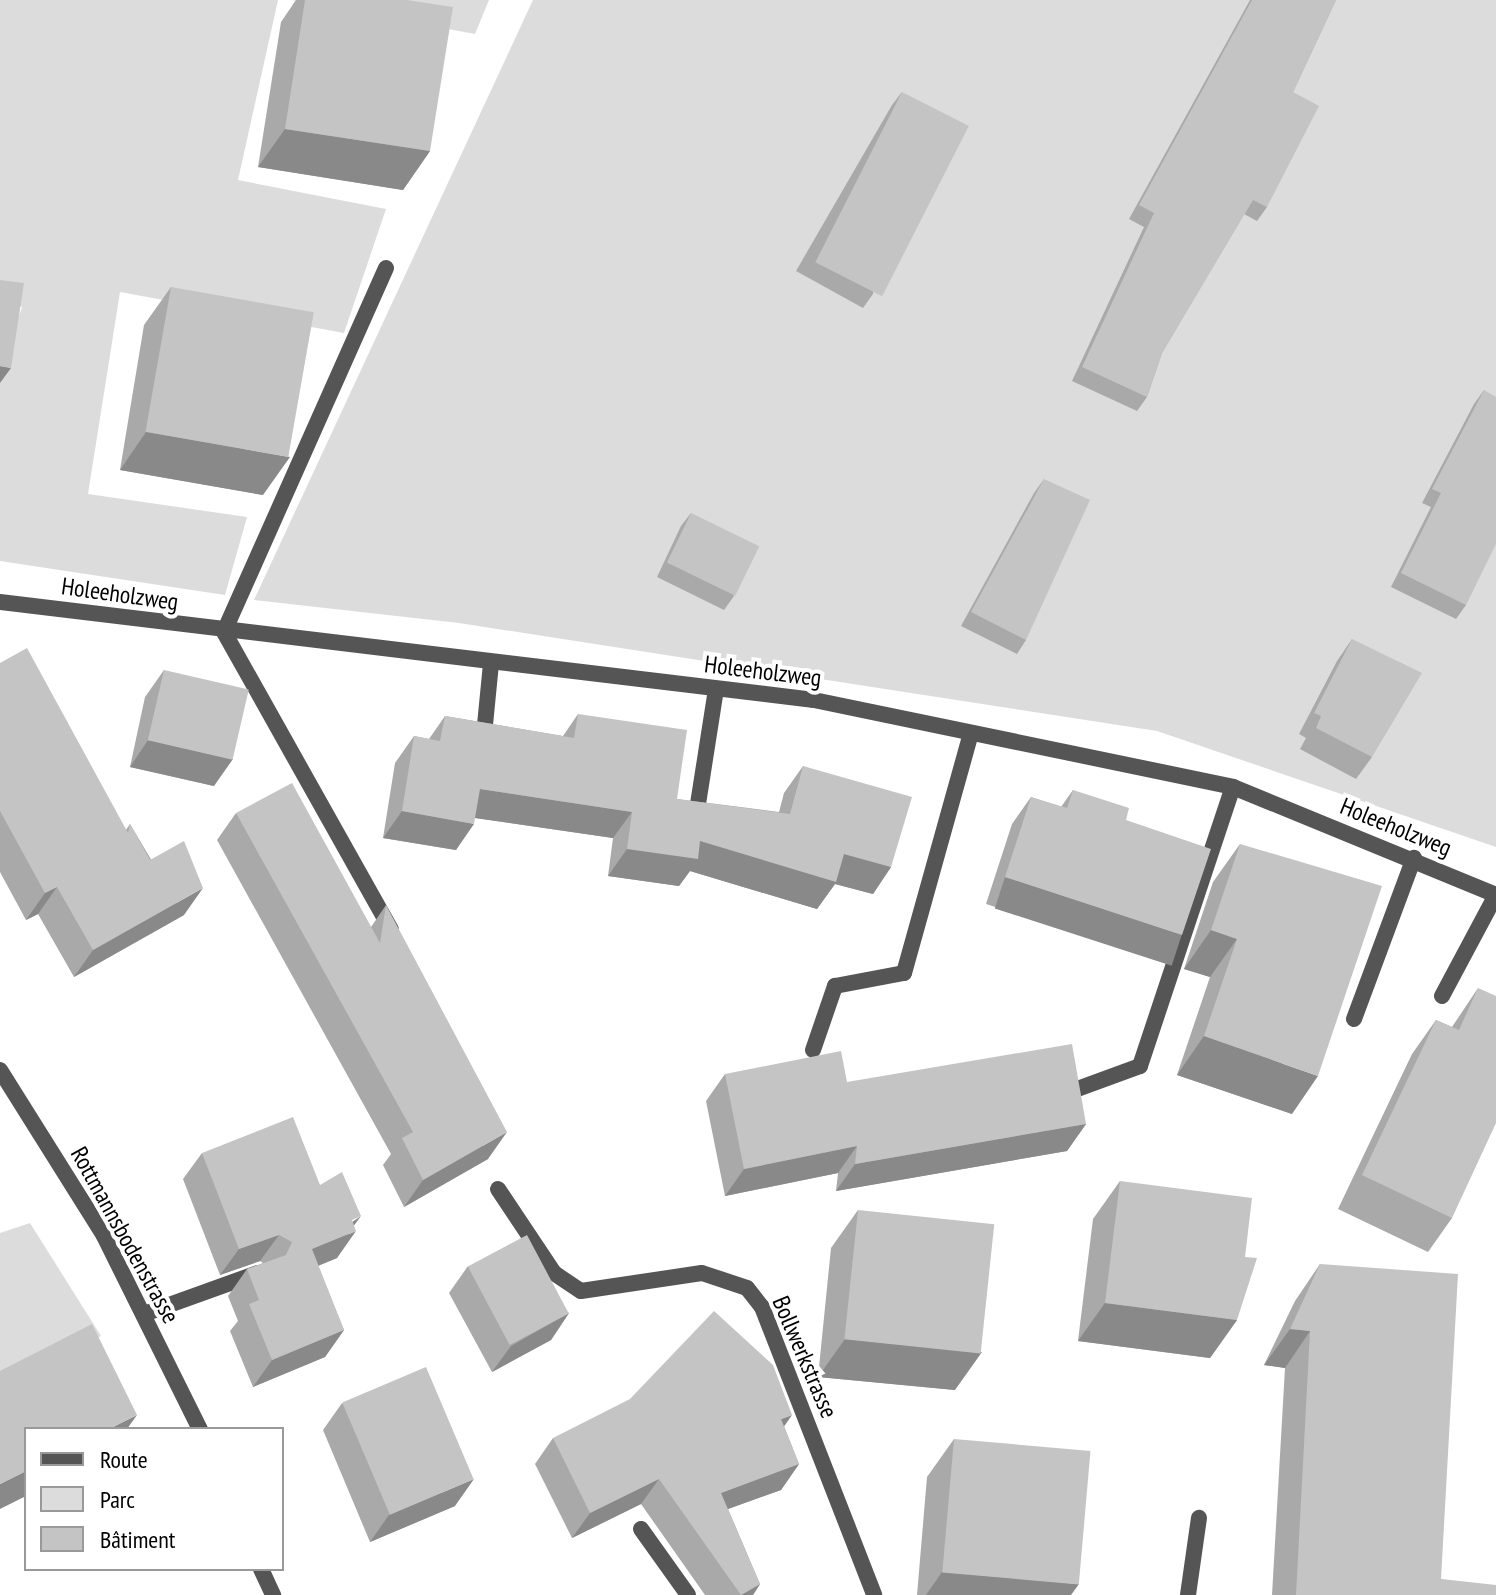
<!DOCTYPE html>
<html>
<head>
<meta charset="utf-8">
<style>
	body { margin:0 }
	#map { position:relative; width:1496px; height:1595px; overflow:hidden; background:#fff; font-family:"PT Sans Narrow",sans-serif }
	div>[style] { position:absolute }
	.green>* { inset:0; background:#dcdcdc }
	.service>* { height:16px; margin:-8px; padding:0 8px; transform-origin:8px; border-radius:8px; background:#555 }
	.minor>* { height:16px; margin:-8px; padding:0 8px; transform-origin:8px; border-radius:8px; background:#555 }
	.wall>* { inset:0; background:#a9a9a9 }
	.shaded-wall>* { inset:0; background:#898989; transform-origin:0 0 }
	.building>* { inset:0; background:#c4c4c4; transform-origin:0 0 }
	span { translate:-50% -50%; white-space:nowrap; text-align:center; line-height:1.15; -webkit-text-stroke:8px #fff; paint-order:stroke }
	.street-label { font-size:24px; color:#000 }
	.legend { position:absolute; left:24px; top:1427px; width:260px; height:144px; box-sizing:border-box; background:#fff; border:2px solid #999; margin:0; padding:10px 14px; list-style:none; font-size:24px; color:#000 }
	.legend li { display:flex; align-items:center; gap:16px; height:40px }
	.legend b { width:40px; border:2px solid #999 }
</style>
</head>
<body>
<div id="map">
	<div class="green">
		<div style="clip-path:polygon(0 0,278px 0,238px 180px,386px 209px,344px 333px,120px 292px,88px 494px,247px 517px,225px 595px,0 561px,0 372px,22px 307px,0 304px)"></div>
		<div style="clip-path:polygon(292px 0,489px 0,475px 34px)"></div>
		<div style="clip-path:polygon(533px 0,1496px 0,1496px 847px,1157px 731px,459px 623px,254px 600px)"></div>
		<div style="clip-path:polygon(30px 1223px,101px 1336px,0 1387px,0 1233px)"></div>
	</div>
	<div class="service">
		<div style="left:386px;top:268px;width:398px;rotate:114deg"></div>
		<div style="left:224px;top:632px;width:341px;rotate:60.7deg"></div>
		<div style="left:484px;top:735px;width:72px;rotate:-84.4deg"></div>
		<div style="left:698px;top:804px;width:116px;rotate:-81.1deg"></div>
		<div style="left:1442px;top:996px;width:115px;rotate:-61.9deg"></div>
		<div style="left:1354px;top:1019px;width:172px;rotate:-69.6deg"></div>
		<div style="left:813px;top:1050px;width:68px;rotate:-71deg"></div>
		<div style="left:835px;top:986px;width:70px;rotate:-10.7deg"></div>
		<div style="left:904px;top:973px;width:249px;rotate:-74.4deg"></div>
		<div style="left:1080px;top:1088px;width:64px;rotate:-20.1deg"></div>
		<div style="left:1140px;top:1066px;width:294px;rotate:-71.6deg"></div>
		<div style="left:498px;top:1189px;width:101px;rotate:56.3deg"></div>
		<div style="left:554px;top:1273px;width:32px;rotate:34deg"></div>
		<div style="left:581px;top:1291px;width:122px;rotate:-8.5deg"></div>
		<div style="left:702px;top:1273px;width:47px;rotate:18.4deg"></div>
		<div style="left:747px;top:1288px;width:24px;rotate:52deg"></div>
		<div style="left:762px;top:1307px;width:309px;rotate:68.7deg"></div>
		<div style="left:144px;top:1314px;width:121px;rotate:-19.8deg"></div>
		<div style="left:641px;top:1529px;width:81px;rotate:54.5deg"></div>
		<div style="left:1188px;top:1595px;width:78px;rotate:-81.9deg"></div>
	</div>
	<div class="minor">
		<div style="left:0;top:602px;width:820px;rotate:6.86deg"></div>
		<div style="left:814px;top:700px;width:428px;rotate:11.7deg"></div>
		<div style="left:1233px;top:787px;width:284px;rotate:22.3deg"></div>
		<div style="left:0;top:1070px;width:196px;rotate:57.9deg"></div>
		<div style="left:104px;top:1236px;width:216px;rotate:63.6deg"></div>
		<div style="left:261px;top:1569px;width:29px;rotate:65deg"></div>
	</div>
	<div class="wall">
		<div style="clip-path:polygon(296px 0,407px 0,430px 151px,403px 190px,258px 167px,281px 22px)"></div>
		<div style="clip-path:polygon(1250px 0,1336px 0,1293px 92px,1267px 207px,1257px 221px,1244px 214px,1162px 353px,1147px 397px,1137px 411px,1072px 381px,1144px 227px,1129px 219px)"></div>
		<div style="clip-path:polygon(902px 92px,873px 294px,863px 308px,796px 271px,892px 105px)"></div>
		<div style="clip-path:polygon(171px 287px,263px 495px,120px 470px,144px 325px)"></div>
		<div style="clip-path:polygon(1484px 390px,1466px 605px,1456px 619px,1391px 587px,1431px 507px,1422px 503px,1474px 404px)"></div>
		<div style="clip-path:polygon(1044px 479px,1026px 640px,1017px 654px,961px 626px,1034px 493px)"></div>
		<div style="clip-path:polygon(691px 513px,734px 596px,724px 610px,657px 577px,681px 526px)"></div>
		<div style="clip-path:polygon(1352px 639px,1372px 757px,1356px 779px,1300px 749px,1306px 738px,1299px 734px,1337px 661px)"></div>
		<div style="clip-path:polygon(0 663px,126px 830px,130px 824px,184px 915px,74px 977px,38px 914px,26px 920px,0 872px)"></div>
		<div style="clip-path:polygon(164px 670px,214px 786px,130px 767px,145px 697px)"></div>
		<div style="clip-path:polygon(578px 714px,677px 799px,779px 812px,784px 793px,803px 766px,891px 867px,873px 894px,835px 884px,817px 909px,690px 871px,679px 886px,608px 876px,613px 838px,475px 818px,456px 850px,383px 838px,395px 763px,414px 736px,429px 739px,445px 716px,563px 736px)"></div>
		<div style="clip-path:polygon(1073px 790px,1126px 820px,1163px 962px,986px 904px,1012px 824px,1031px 797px,1061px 807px)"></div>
		<div style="clip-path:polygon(236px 813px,371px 927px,386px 905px,488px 1159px,404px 1207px,383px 1165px,391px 1154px,217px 840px)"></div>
		<div style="clip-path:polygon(1240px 844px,1292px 1114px,1177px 1075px,1210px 977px,1184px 969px,1213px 882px)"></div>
		<div style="clip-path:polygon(1478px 988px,1452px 1218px,1428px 1252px,1338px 1209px,1412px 1054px,1436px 1020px,1452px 1027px)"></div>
		<div style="clip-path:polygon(725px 1074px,847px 1082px,1086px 1124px,1067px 1151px,836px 1191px,838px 1173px,725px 1196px,706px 1101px)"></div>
		<div style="clip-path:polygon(202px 1153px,320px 1185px,354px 1225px,337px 1258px,318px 1266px,344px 1330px,325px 1357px,253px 1387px,230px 1331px,238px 1321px,228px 1296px,247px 1269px,263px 1263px,260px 1261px,220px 1275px,183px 1179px)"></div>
		<div style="clip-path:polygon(1120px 1181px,1237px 1320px,1210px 1358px,1078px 1341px,1093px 1219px)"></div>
		<div style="clip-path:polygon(858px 1210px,955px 1390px,818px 1377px,831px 1248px)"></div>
		<div style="clip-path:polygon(1320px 1264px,1441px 1579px,1496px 1595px,1272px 1595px,1285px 1368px,1264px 1365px,1295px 1301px)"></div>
		<div style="clip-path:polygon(468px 1266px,569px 1313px,551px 1340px,492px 1372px,449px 1293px)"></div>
		<div style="clip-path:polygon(342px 1403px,455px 1506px,370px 1542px,323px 1430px)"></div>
		<div style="clip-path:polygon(784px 1426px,799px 1464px,781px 1490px,728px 1509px,760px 1584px,753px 1595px,705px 1595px,641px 1504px,572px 1538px,535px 1464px,553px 1438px)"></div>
		<div style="clip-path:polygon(954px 1439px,1071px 1595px,917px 1595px,927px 1477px)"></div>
	</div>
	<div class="shaded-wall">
		<div style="clip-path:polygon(285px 129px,430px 151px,403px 190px,258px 167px)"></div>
		<div style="clip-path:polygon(0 366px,11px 368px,0 383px)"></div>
		<div style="clip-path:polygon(146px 432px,290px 457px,263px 495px,120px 470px)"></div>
		<div style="clip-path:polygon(148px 740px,233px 759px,214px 786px,130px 767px)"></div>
		<div style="clip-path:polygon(480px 789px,632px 812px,613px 838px,461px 816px)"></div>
		<div style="clip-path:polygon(402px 811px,474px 824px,456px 850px,383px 838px)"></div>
		<div style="clip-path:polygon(700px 841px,844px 854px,891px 867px,873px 894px,835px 884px,817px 909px,690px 871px,679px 886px,608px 876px,627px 849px)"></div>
		<div style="left:1005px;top:877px;width:186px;height:33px;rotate:18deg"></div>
		<div style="clip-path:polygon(57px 887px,38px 914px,26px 920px,45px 893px)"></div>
		<div style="clip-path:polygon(203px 888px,184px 915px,74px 977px,93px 950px)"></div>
		<div style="clip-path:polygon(1211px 930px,1237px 939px,1210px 977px,1184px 969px)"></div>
		<div style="clip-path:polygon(1204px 1036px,1318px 1076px,1292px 1114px,1177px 1075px)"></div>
		<div style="clip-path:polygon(1086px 1124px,1067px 1151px,836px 1191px,855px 1164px)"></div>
		<div style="clip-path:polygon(507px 1132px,488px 1159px,404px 1207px,423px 1180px)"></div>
		<div style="clip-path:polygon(857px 1146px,838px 1173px,725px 1196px,744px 1169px)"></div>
		<div style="clip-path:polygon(361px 1216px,347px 1235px,356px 1231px,337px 1258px,293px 1276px,312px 1249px)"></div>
		<div style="clip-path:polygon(279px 1235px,260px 1261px,220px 1275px,239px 1249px)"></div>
		<div style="clip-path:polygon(1105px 1303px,1237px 1320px,1210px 1358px,1078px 1341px)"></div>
		<div style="clip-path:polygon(569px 1313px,551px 1340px,492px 1372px,511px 1346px)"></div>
		<div style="clip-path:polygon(1290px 1329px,1310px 1331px,1285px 1368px,1264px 1365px)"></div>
		<div style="clip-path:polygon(344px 1330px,325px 1357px,253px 1387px,272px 1360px)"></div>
		<div style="clip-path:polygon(845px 1339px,982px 1352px,955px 1390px,818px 1377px)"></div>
		<div style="clip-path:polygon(137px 1415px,127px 1429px,109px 1429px)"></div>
		<div style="clip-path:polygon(792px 1415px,774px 1441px,781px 1419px)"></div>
		<div style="clip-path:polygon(799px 1464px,781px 1490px,703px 1518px,721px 1493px)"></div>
		<div style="clip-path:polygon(26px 1471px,26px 1496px,0 1509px,0 1484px)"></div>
		<div style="clip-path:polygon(474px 1479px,455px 1506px,370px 1542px,389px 1515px)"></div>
		<div style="clip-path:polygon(659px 1479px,641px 1504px,572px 1538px,590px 1513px)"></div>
		<div style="clip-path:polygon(942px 1572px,1079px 1584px,1071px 1595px,926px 1595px)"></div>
		<div style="clip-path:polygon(760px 1584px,753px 1595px,741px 1595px)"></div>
	</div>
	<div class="building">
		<div style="clip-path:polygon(305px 0,407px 0,453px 7px,430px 151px,285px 129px)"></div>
		<div style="clip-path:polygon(1252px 0,1336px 0,1293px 92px,1319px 106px,1267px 207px,1253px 200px,1162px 353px,1147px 397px,1082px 367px,1154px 213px,1139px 205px)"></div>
		<div style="left:902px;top:92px;width:75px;height:191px;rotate:27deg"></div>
		<div style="clip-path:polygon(0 280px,24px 283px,11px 368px,0 366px)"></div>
		<div style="left:171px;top:287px;width:145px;height:147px;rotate:10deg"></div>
		<div style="clip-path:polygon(1484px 390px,1496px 397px,1496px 544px,1466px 605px,1401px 573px,1441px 493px,1432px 489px)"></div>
		<div style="clip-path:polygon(1044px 479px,1090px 500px,1026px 640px,971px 612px)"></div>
		<div style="left:691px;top:513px;width:76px;height:55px;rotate:26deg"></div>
		<div style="clip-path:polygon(1352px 639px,1422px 673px,1372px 757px,1316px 728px,1321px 716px,1314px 713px)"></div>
		<div style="clip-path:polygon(27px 648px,128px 833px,130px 824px,150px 860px,184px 841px,203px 888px,93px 950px,57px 887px,45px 893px,0 811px,0 663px)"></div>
		<div style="left:164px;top:670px;width:87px;height:72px;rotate:13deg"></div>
		<div style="clip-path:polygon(578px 714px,687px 730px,677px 799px,790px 814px,803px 766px,912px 797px,891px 867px,844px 854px,836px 882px,700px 841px,698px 859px,627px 849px,632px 812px,480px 789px,474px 824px,402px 811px,414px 736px,440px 741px,445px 716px,574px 738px)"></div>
		<div style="clip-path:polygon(292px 783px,380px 943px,386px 905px,507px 1132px,423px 1180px,402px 1138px,413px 1132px,236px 813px)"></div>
		<div style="clip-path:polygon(1073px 790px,1129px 808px,1126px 820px,1211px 849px,1182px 935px,1005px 877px,1031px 797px,1067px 808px)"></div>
		<div style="clip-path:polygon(1240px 844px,1382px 886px,1318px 1076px,1204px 1036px,1237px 939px,1211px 930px)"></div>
		<div style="clip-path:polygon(1478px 988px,1496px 996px,1496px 1123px,1452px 1218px,1362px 1175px,1436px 1020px,1459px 1030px)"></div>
		<div style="clip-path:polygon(1072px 1044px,1086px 1124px,855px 1164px,857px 1146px,744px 1169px,725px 1074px,841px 1051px,847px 1082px)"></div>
		<div style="clip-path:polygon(293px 1117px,320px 1185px,342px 1172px,361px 1216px,352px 1220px,356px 1231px,312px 1249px,344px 1330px,272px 1360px,249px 1304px,259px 1300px,247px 1269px,286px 1255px,292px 1242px,279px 1235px,239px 1249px,202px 1153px)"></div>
		<div style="clip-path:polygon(1120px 1181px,1252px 1198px,1245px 1257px,1257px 1258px,1237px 1320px,1105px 1303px)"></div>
		<div style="left:858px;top:1210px;width:137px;height:130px;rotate:6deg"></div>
		<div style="left:527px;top:1235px;width:89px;height:67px;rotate:62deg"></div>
		<div style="clip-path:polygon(1320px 1264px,1458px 1274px,1441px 1579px,1496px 1585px,1496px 1595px,1296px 1595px,1310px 1331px,1290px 1329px)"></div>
		<div style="clip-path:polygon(714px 1311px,773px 1365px,792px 1415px,781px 1419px,799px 1464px,721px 1493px,760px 1584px,741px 1595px,659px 1479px,590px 1513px,553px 1438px,630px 1399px)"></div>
		<div style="clip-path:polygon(92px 1324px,137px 1415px,109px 1429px,26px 1429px,26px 1471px,0 1484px,0 1371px)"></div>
		<div style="left:426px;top:1367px;width:122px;height:91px;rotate:67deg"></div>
		<div style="left:954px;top:1439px;width:137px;height:134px;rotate:5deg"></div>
	</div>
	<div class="street-label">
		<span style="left:120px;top:594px;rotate:8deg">Holeeholzweg</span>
		<span style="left:763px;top:671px;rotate:7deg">Holeeholzweg</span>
		<span style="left:1396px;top:827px;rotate:22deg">Holeeholzweg</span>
		<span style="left:125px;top:1235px;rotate:61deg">Rottmannsbodenstrasse</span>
		<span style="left:805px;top:1357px;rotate:67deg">Bollwerkstrasse</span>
	</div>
	<ul class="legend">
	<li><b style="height:10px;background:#555"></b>Route</li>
	<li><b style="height:22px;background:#dcdcdc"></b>Parc</li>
	<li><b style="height:22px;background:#c4c4c4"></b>Bâtiment</li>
	</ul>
</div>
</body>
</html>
